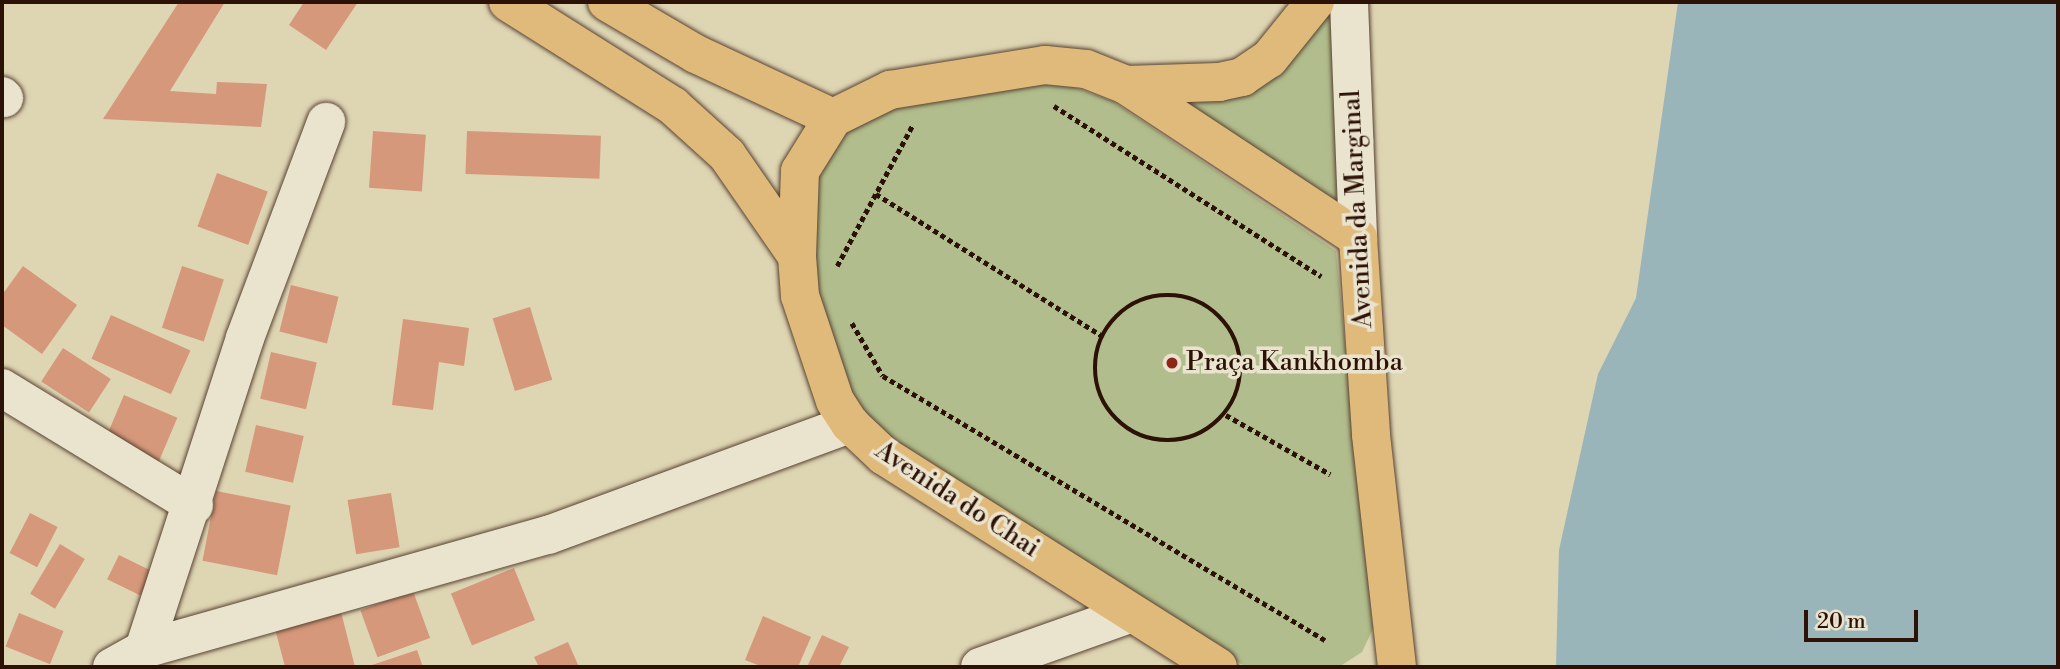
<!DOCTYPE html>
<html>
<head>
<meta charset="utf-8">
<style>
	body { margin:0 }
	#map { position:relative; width:2060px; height:669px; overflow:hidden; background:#ded5b3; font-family:"Libre Bodoni",serif }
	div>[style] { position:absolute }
	.green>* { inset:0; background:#b1bd8c }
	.water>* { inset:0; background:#99b5b9 }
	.building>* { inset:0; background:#d6987b; transform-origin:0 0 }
	.path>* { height:4.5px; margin-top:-2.25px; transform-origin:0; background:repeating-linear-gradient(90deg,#2c1107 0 5px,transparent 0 8.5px) }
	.path>.ring { margin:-2.25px; padding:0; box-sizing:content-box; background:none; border:4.5px solid #2c1107; border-radius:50% }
	.roads { filter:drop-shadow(0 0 2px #584232) drop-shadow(0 0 2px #584232) }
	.minor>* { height:38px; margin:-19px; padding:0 19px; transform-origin:19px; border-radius:19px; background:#eae4ce }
	.major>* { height:38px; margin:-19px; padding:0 19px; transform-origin:19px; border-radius:19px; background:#dfba7a }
	.dots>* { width:19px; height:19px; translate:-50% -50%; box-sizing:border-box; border:4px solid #eae4ce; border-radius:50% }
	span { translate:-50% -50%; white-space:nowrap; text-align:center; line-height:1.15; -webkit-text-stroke:7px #eae4ce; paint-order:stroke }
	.street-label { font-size:26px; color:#2c1107 }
	.poi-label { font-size:26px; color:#2c1107 }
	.left { translate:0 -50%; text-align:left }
	.frame { position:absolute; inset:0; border:4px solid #2c1107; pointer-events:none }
	.scale { position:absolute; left:1804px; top:610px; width:114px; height:32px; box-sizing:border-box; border:4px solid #2c1107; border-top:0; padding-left:9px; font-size:21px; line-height:24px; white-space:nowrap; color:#2c1107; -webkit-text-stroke:5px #eae4ce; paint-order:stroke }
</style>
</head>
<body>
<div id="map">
	<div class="green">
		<div style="clip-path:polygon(1338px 2px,1342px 209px,1163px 95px,1227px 94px)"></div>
		<div style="clip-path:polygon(1054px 80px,1112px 101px,1336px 251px,1373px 629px,1362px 652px,1339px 667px,1246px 667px,891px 447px,845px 393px,813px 301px,816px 172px,841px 128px,902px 101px)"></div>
	</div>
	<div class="water">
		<div style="clip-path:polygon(1678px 2px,2058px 2px,2058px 667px,1556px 667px,1559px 550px,1598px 374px,1636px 298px)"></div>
	</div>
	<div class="building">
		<div style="clip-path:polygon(179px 2px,225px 2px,170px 91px,216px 94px,217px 82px,267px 84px,261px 127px,103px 119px)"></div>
		<div style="clip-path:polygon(304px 2px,358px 2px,326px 50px,289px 25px)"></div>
		<div style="left:373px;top:131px;width:53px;height:57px;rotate:4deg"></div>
		<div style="left:467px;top:131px;width:134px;height:43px;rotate:2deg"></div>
		<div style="left:217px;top:173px;width:54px;height:57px;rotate:20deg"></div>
		<div style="clip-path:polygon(23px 266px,77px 305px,42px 354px,2px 325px,2px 295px)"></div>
		<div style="left:182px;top:266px;width:44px;height:65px;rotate:18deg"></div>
		<div style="left:291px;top:285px;width:49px;height:48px;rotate:14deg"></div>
		<div style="left:530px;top:307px;width:76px;height:39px;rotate:73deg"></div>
		<div style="left:111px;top:315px;width:87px;height:48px;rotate:24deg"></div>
		<div style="clip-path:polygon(403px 319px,469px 328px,464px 366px,439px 362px,433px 410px,392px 405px)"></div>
		<div style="left:63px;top:348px;width:57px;height:40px;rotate:33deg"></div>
		<div style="left:271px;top:352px;width:47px;height:48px;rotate:13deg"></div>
		<div style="left:124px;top:395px;width:58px;height:48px;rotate:23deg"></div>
		<div style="left:256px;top:425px;width:49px;height:48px;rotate:13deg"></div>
		<div style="left:216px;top:491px;width:76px;height:71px;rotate:11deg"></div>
		<div style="left:391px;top:493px;width:55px;height:44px;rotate:81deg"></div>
		<div style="left:30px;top:513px;width:31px;height:45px;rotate:27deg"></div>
		<div style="left:60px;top:544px;width:29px;height:58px;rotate:31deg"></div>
		<div style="left:119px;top:555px;width:37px;height:27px;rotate:26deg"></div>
		<div style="left:514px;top:568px;width:56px;height:68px;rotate:68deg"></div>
		<div style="left:413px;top:591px;width:50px;height:56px;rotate:70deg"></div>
		<div style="clip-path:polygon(339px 604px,355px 667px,285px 667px,273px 621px)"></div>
		<div style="left:19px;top:613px;width:48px;height:36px;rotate:22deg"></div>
		<div style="clip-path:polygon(763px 616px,811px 637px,798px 667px,763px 667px,745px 660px)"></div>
		<div style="clip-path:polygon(822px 635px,849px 647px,839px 667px,807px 667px)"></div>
		<div style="clip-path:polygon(568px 642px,579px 667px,539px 667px,534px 657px)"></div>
		<div style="clip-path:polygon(417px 650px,423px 667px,366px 667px)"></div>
	</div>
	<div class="path">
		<div style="left:1054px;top:106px;width:317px;rotate:32.5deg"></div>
		<div style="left:876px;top:194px;width:267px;rotate:32.1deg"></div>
		<div style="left:837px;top:266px;width:159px;rotate:-61.8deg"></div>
		<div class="ring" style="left:1095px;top:295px;width:141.5px;height:141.5px"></div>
		<div style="left:852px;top:323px;width:61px;rotate:59.7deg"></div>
		<div style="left:883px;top:376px;width:515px;rotate:30.85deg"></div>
		<div style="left:1226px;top:415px;width:120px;rotate:29.6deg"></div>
	</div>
	<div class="roads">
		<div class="minor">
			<div style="left:1349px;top:2px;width:236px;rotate:87.8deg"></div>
			<div style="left:2px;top:96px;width:3px;rotate:45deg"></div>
			<div style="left:2px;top:388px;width:225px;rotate:31.4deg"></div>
			<div style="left:144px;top:649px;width:327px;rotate:-72deg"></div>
			<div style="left:245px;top:338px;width:231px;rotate:-69.4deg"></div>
			<div style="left:112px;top:667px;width:37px;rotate:-29deg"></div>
			<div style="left:144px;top:649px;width:420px;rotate:-15.8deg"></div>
			<div style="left:548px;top:535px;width:322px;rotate:-20.2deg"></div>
			<div style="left:980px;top:667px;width:159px;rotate:-19.5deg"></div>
		</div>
		<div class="major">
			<div style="left:508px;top:2px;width:195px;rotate:32.2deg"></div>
			<div style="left:673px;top:106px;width:73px;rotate:42.2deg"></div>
			<div style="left:727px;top:155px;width:123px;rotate:55.3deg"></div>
			<div style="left:607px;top:2px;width:103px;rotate:30.3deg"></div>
			<div style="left:696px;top:54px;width:151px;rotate:25deg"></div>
			<div style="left:1126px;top:85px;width:93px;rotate:-1.8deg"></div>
			<div style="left:1219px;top:82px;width:24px;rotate:-12deg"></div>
			<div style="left:1242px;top:77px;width:32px;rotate:-34deg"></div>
			<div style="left:1269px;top:59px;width:73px;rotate:-51.1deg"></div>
			<div style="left:1218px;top:667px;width:395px;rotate:-147.7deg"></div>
			<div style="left:884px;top:456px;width:47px;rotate:-136.7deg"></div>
			<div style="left:850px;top:424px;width:27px;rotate:-123deg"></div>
			<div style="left:835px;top:401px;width:111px;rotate:-108.4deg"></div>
			<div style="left:800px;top:296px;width:40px;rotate:-94.3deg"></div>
			<div style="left:797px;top:256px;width:85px;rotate:-88deg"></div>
			<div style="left:800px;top:171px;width:62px;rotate:-58.1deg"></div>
			<div style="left:833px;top:118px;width:64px;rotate:-26.2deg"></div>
			<div style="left:890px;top:90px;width:157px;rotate:-9.2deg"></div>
			<div style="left:1045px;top:65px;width:41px;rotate:5.6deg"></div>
			<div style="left:1086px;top:69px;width:43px;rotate:21.8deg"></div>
			<div style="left:1126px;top:85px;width:278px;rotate:33.4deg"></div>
			<div style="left:1358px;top:238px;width:197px;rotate:86.2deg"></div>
			<div style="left:1371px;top:435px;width:233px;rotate:83.6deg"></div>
		</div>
	</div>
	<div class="dots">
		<div style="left:1172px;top:363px;background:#8f2418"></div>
	</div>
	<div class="street-label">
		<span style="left:1358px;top:209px;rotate:-93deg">Avenida da Marginal</span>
		<span style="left:957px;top:500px;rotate:33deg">Avenida do Chai</span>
	</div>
	<div class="poi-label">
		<span class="left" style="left:1186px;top:363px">Praça Kankhomba</span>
	</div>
	<div class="frame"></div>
	<div class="scale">20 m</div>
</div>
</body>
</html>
